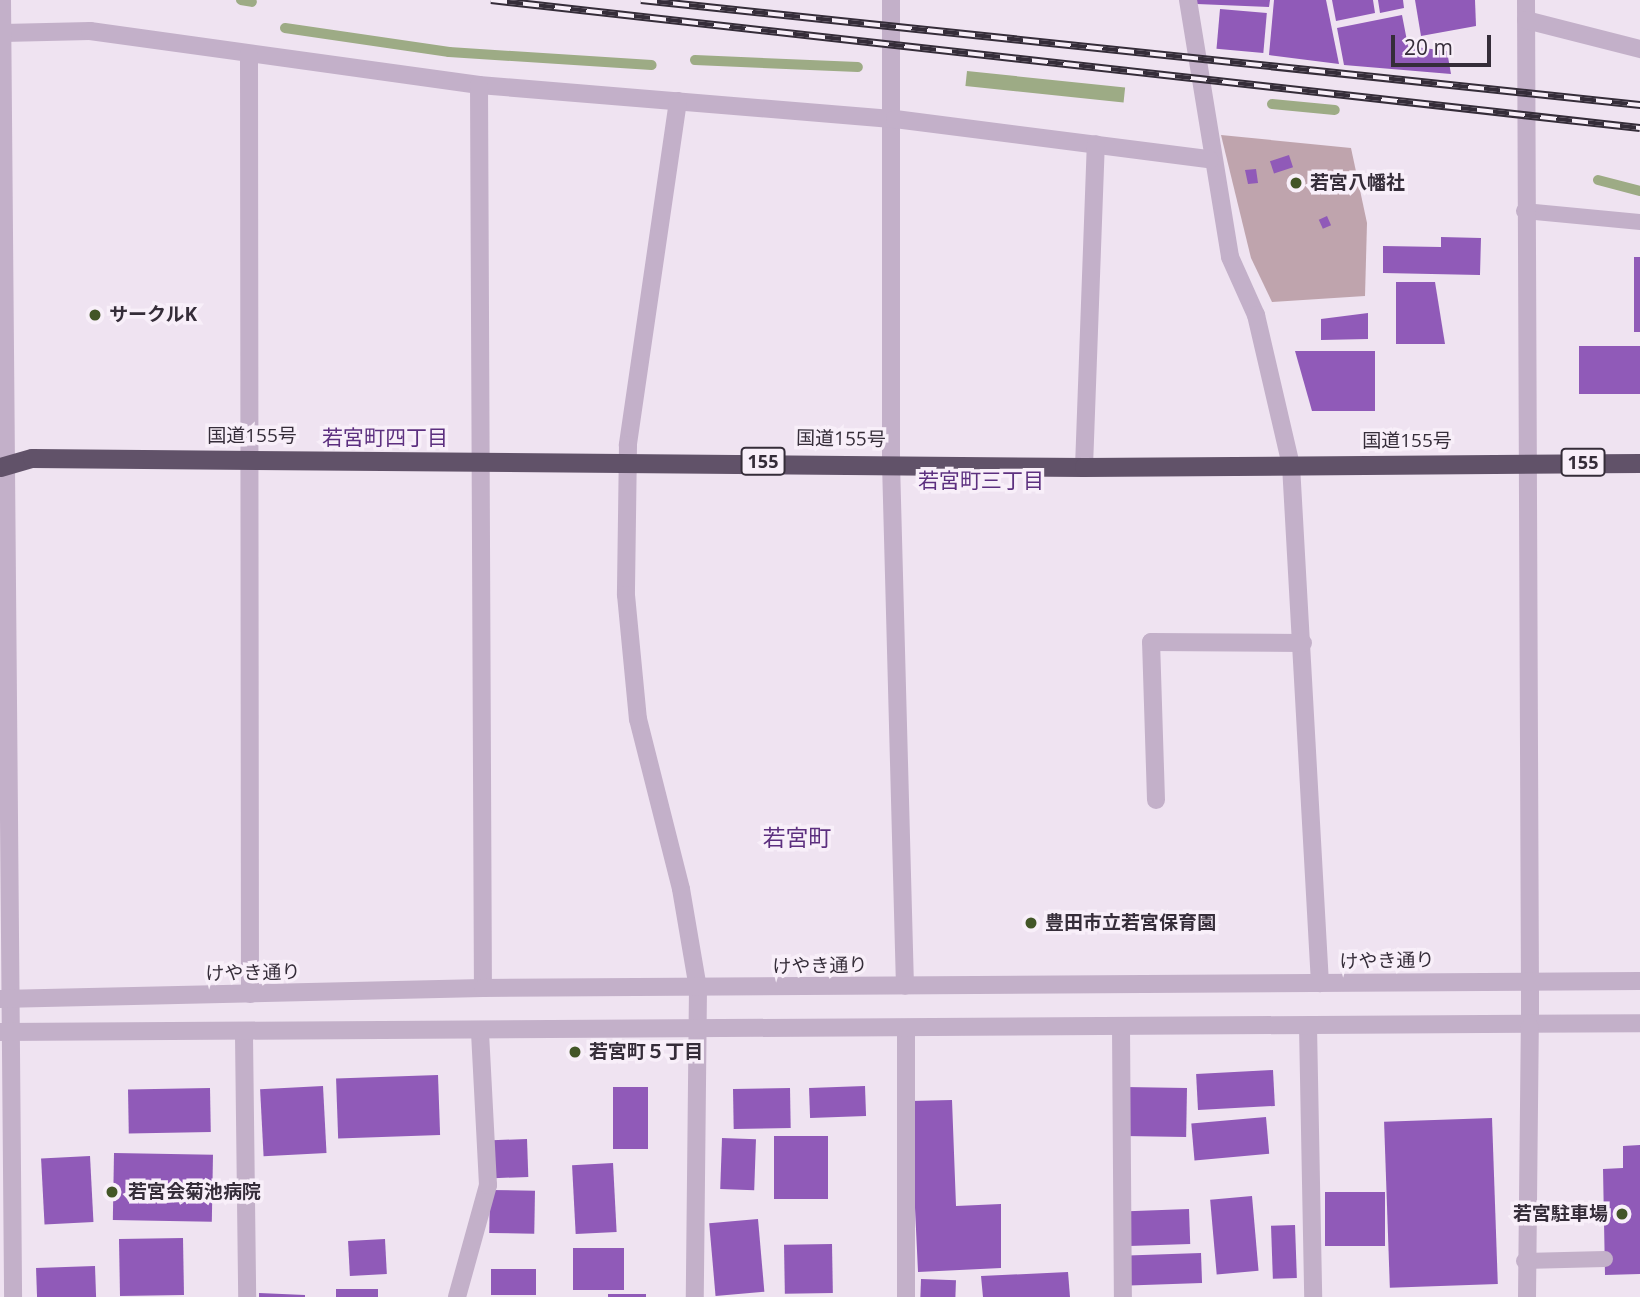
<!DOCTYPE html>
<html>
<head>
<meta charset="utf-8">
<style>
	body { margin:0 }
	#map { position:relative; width:1640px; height:1297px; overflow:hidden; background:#efe3f1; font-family:"Open Sans","Noto Sans JP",sans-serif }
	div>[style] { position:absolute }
	.green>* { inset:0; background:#bfa4ad }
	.water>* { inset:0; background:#9dab85; transform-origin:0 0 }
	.stream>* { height:10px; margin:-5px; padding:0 5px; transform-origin:5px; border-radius:5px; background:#9dab85 }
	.building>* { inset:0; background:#905ab8; transform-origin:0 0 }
	.service>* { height:16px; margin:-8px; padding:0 8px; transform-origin:8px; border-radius:8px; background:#c3b0c9 }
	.minor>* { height:18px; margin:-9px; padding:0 9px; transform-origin:9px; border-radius:9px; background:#c3b0c9 }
	.tertiary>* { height:18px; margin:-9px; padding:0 9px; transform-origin:9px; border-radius:9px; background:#c3b0c9 }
	.trunk>* { height:19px; margin:-9.5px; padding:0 9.5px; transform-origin:9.5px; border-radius:9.5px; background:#615269 }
	.rail>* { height:8px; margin-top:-4px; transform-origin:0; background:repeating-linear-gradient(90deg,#f8eff9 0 16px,#352d39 0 32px); box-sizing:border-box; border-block:2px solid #352d39 }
	.dots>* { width:19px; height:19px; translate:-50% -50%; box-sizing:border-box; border:4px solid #f8eff9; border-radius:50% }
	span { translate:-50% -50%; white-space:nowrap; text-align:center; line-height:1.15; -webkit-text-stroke:7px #f8eff9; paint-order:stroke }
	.shield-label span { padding:2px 5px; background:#f8eff9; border:2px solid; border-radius:5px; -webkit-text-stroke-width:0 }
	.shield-label { font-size:18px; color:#352d39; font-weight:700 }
	.poi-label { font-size:19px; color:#352d39; font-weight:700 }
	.left { translate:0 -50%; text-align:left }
	.right { translate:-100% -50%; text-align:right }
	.street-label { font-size:19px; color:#352d39 }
	.neighbourhood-label { font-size:21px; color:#5c2f7f }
	.quarter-label { font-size:23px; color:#5c2f7f }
	.scale { position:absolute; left:1391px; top:35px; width:100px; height:32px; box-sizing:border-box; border:4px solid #352d39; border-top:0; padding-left:9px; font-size:21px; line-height:24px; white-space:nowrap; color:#352d39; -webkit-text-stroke:5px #f8eff9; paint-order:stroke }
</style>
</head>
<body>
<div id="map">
	<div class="green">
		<div style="clip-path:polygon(1221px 135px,1351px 148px,1367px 223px,1365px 296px,1272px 302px,1251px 258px)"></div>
	</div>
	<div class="water">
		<div style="left:967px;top:71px;width:159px;height:15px;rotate:6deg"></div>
	</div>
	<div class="stream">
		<div style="left:241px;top:0;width:11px;rotate:10deg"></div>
		<div style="left:285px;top:28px;width:166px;rotate:8.3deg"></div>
		<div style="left:449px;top:52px;width:203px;rotate:3.7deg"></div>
		<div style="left:695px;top:60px;width:163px;rotate:2.5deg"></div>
		<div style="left:1272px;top:104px;width:63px;rotate:5.4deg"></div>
		<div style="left:1598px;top:180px;width:43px;rotate:14.7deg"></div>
	</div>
	<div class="building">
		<div style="clip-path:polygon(1197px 0,1270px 0,1269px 7px,1197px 4px)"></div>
		<div style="clip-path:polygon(1274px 0,1326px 0,1339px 64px,1269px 55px)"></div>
		<div style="clip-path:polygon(1332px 0,1373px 0,1375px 13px,1336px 21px)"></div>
		<div style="clip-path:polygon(1378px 0,1403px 0,1404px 8px,1380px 13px)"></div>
		<div style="clip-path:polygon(1415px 0,1475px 0,1476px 26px,1421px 36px)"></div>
		<div style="left:1220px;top:9px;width:47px;height:40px;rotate:5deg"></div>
		<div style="clip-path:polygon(1402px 15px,1408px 46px,1447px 51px,1451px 74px,1344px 65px,1337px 28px)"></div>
		<div style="left:1289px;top:155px;width:13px;height:20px;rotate:72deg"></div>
		<div style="clip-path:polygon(1256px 169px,1258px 183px,1248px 184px,1245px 170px)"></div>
		<div style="left:1327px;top:216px;width:10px;height:9px;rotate:66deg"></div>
		<div style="clip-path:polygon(1441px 237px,1481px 238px,1480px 275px,1383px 273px,1383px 246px,1441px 247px)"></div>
		<div style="left:1634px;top:257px;width:6px;height:75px"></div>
		<div style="clip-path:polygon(1396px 282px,1435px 282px,1445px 344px,1396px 344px)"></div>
		<div style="clip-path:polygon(1368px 313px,1368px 339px,1321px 340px,1321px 319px)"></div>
		<div style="left:1579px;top:346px;width:61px;height:48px"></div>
		<div style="clip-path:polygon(1295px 351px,1375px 351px,1375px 411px,1312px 411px)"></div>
		<div style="left:1273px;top:1070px;width:36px;height:77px;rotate:87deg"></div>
		<div style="left:438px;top:1075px;width:60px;height:102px;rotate:88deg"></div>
		<div style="left:323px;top:1086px;width:67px;height:63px;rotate:87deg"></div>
		<div style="left:865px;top:1086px;width:30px;height:56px;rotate:88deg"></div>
		<div style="left:613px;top:1087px;width:35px;height:62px"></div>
		<div style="left:1125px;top:1087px;width:62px;height:49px;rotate:1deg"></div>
		<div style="left:210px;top:1088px;width:44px;height:82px;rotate:89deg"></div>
		<div style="left:790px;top:1088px;width:40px;height:57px;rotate:89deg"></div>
		<div style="clip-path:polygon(952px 1100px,956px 1206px,1001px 1204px,1001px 1268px,918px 1272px,910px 1101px)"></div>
		<div style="left:1266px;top:1117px;width:37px;height:75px;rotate:85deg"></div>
		<div style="left:1492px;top:1118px;width:166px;height:108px;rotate:88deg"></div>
		<div style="left:774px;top:1136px;width:54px;height:63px"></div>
		<div style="left:722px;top:1138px;width:34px;height:51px;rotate:2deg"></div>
		<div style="left:527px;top:1139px;width:38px;height:35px;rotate:88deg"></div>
		<div style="clip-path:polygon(1640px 1145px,1640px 1274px,1605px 1275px,1603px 1169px,1623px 1168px,1623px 1146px)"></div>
		<div style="left:114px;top:1153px;width:99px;height:67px;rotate:1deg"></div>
		<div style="left:90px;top:1156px;width:66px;height:49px;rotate:87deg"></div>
		<div style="left:613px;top:1163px;width:69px;height:41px;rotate:87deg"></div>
		<div style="left:490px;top:1190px;width:45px;height:43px;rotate:1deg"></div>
		<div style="left:1325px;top:1192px;width:60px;height:54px"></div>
		<div style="left:1252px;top:1196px;width:75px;height:42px;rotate:85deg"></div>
		<div style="left:1189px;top:1209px;width:35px;height:61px;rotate:88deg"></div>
		<div style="left:758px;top:1219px;width:73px;height:49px;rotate:85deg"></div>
		<div style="left:1295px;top:1225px;width:53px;height:24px;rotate:88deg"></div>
		<div style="left:183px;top:1238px;width:57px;height:64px;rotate:89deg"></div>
		<div style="left:385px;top:1239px;width:35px;height:37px;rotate:87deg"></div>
		<div style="left:832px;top:1244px;width:49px;height:48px;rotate:89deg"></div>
		<div style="left:573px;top:1248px;width:51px;height:42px"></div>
		<div style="left:1201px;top:1253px;width:30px;height:73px;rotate:88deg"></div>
		<div style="left:95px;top:1266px;width:31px;height:59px;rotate:88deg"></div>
		<div style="left:491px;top:1269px;width:45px;height:26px"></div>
		<div style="clip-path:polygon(1068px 1272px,1070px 1297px,983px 1297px,981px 1276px)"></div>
		<div style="left:921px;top:1279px;width:35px;height:18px;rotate:2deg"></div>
		<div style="left:378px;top:1289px;width:8px;height:42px;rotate:90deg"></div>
		<div style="clip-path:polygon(259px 1293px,305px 1295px,305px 1297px,259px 1297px)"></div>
		<div style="left:608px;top:1294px;width:38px;height:3px"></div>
	</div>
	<div class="service">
		<div style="left:1524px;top:211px;width:117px;rotate:5.4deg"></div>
		<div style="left:1524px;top:1261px;width:81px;rotate:-1.4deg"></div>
	</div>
	<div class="minor">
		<div style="left:891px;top:0;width:463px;rotate:90deg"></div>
		<div style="left:891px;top:463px;width:523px;rotate:88.47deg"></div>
		<div style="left:1188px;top:0;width:260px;rotate:80.7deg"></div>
		<div style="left:1230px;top:257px;width:64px;rotate:65.9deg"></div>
		<div style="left:1256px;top:315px;width:154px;rotate:76.9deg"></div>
		<div style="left:1291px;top:465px;width:519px;rotate:86.8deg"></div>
		<div style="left:3px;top:33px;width:87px;rotate:-1.3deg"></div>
		<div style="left:90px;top:31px;width:393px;rotate:7.9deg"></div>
		<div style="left:479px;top:85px;width:417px;rotate:4.7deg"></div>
		<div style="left:895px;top:119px;width:317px;rotate:7.3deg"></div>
		<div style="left:249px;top:54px;width:940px;rotate:89.94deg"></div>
		<div style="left:479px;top:85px;width:903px;rotate:89.75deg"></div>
		<div style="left:678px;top:101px;width:348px;rotate:98.3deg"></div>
		<div style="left:628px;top:445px;width:150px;rotate:90.8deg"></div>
		<div style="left:626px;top:595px;width:125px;rotate:84.5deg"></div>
		<div style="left:638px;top:719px;width:175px;rotate:75.8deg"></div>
		<div style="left:681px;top:889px;width:100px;rotate:80.3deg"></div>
		<div style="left:698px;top:988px;width:309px;rotate:90.6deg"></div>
		<div style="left:1084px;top:467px;width:323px;rotate:-87.9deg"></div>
		<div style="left:1156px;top:800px;width:158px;rotate:-91.8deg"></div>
		<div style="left:1151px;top:642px;width:152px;rotate:0.4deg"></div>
		<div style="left:1308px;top:1026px;width:271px;rotate:88.9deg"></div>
		<div style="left:1121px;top:1027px;width:270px;rotate:89.6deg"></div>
		<div style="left:1530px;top:1027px;width:46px;rotate:-90deg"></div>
		<div style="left:906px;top:1029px;width:268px;rotate:90deg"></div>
		<div style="left:244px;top:1036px;width:261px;rotate:89.3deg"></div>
		<div style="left:457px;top:1297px;width:116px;rotate:-74.5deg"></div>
		<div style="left:488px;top:1185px;width:152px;rotate:-93deg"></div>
	</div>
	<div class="tertiary">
		<div style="left:2px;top:0;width:1297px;rotate:89.51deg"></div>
		<div style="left:1526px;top:0;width:981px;rotate:89.77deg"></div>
		<div style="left:1526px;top:20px;width:118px;rotate:14.3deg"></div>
		<div style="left:0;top:999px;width:483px;rotate:-1.3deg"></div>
		<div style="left:483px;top:988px;width:1157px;rotate:-0.35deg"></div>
		<div style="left:0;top:1032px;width:1640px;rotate:-0.31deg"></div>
		<div style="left:1527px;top:1297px;width:270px;rotate:-89.4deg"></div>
	</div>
	<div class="trunk">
		<div style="left:0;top:467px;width:33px;rotate:-16deg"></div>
		<div style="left:32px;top:458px;width:1052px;rotate:0.49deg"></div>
		<div style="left:1084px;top:467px;width:556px;rotate:-0.41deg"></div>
	</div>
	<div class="rail">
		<div style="left:491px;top:0;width:1156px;rotate:6.36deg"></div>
		<div style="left:641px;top:0;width:1005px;rotate:6deg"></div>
	</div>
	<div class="dots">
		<div style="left:1296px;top:183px;background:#435627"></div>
		<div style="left:95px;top:315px;background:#435627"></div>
		<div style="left:1031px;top:923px;background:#435627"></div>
		<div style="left:575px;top:1052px;background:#435627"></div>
		<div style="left:112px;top:1192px;background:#435627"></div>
		<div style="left:1622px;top:1214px;background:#435627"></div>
	</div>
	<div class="shield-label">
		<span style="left:763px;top:461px">155</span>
		<span style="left:1583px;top:462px">155</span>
	</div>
	<div class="poi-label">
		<span class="left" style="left:1310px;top:183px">若宮八幡社</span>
		<span class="left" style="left:109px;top:315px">サークルK</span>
		<span class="left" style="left:1045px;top:923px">豊田市立若宮保育園</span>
		<span class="left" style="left:589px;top:1052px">若宮町５丁目</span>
		<span class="left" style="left:128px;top:1192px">若宮会菊池病院</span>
		<span class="right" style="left:1608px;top:1214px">若宮駐車場</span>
	</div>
	<div class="street-label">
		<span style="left:252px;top:436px">国道155号</span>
		<span style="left:841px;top:439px;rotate:1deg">国道155号</span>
		<span style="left:1407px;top:441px">国道155号</span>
		<span style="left:1387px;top:961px;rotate:-1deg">けやき通り</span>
		<span style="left:820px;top:966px;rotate:-1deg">けやき通り</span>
		<span style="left:253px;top:973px;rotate:-1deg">けやき通り</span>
	</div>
	<div class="neighbourhood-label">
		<span style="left:385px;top:437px">若宮町四丁目</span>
		<span style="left:981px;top:480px">若宮町三丁目</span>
	</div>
	<div class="quarter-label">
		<span style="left:797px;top:837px">若宮町</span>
	</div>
	<div class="scale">20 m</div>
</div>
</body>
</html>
